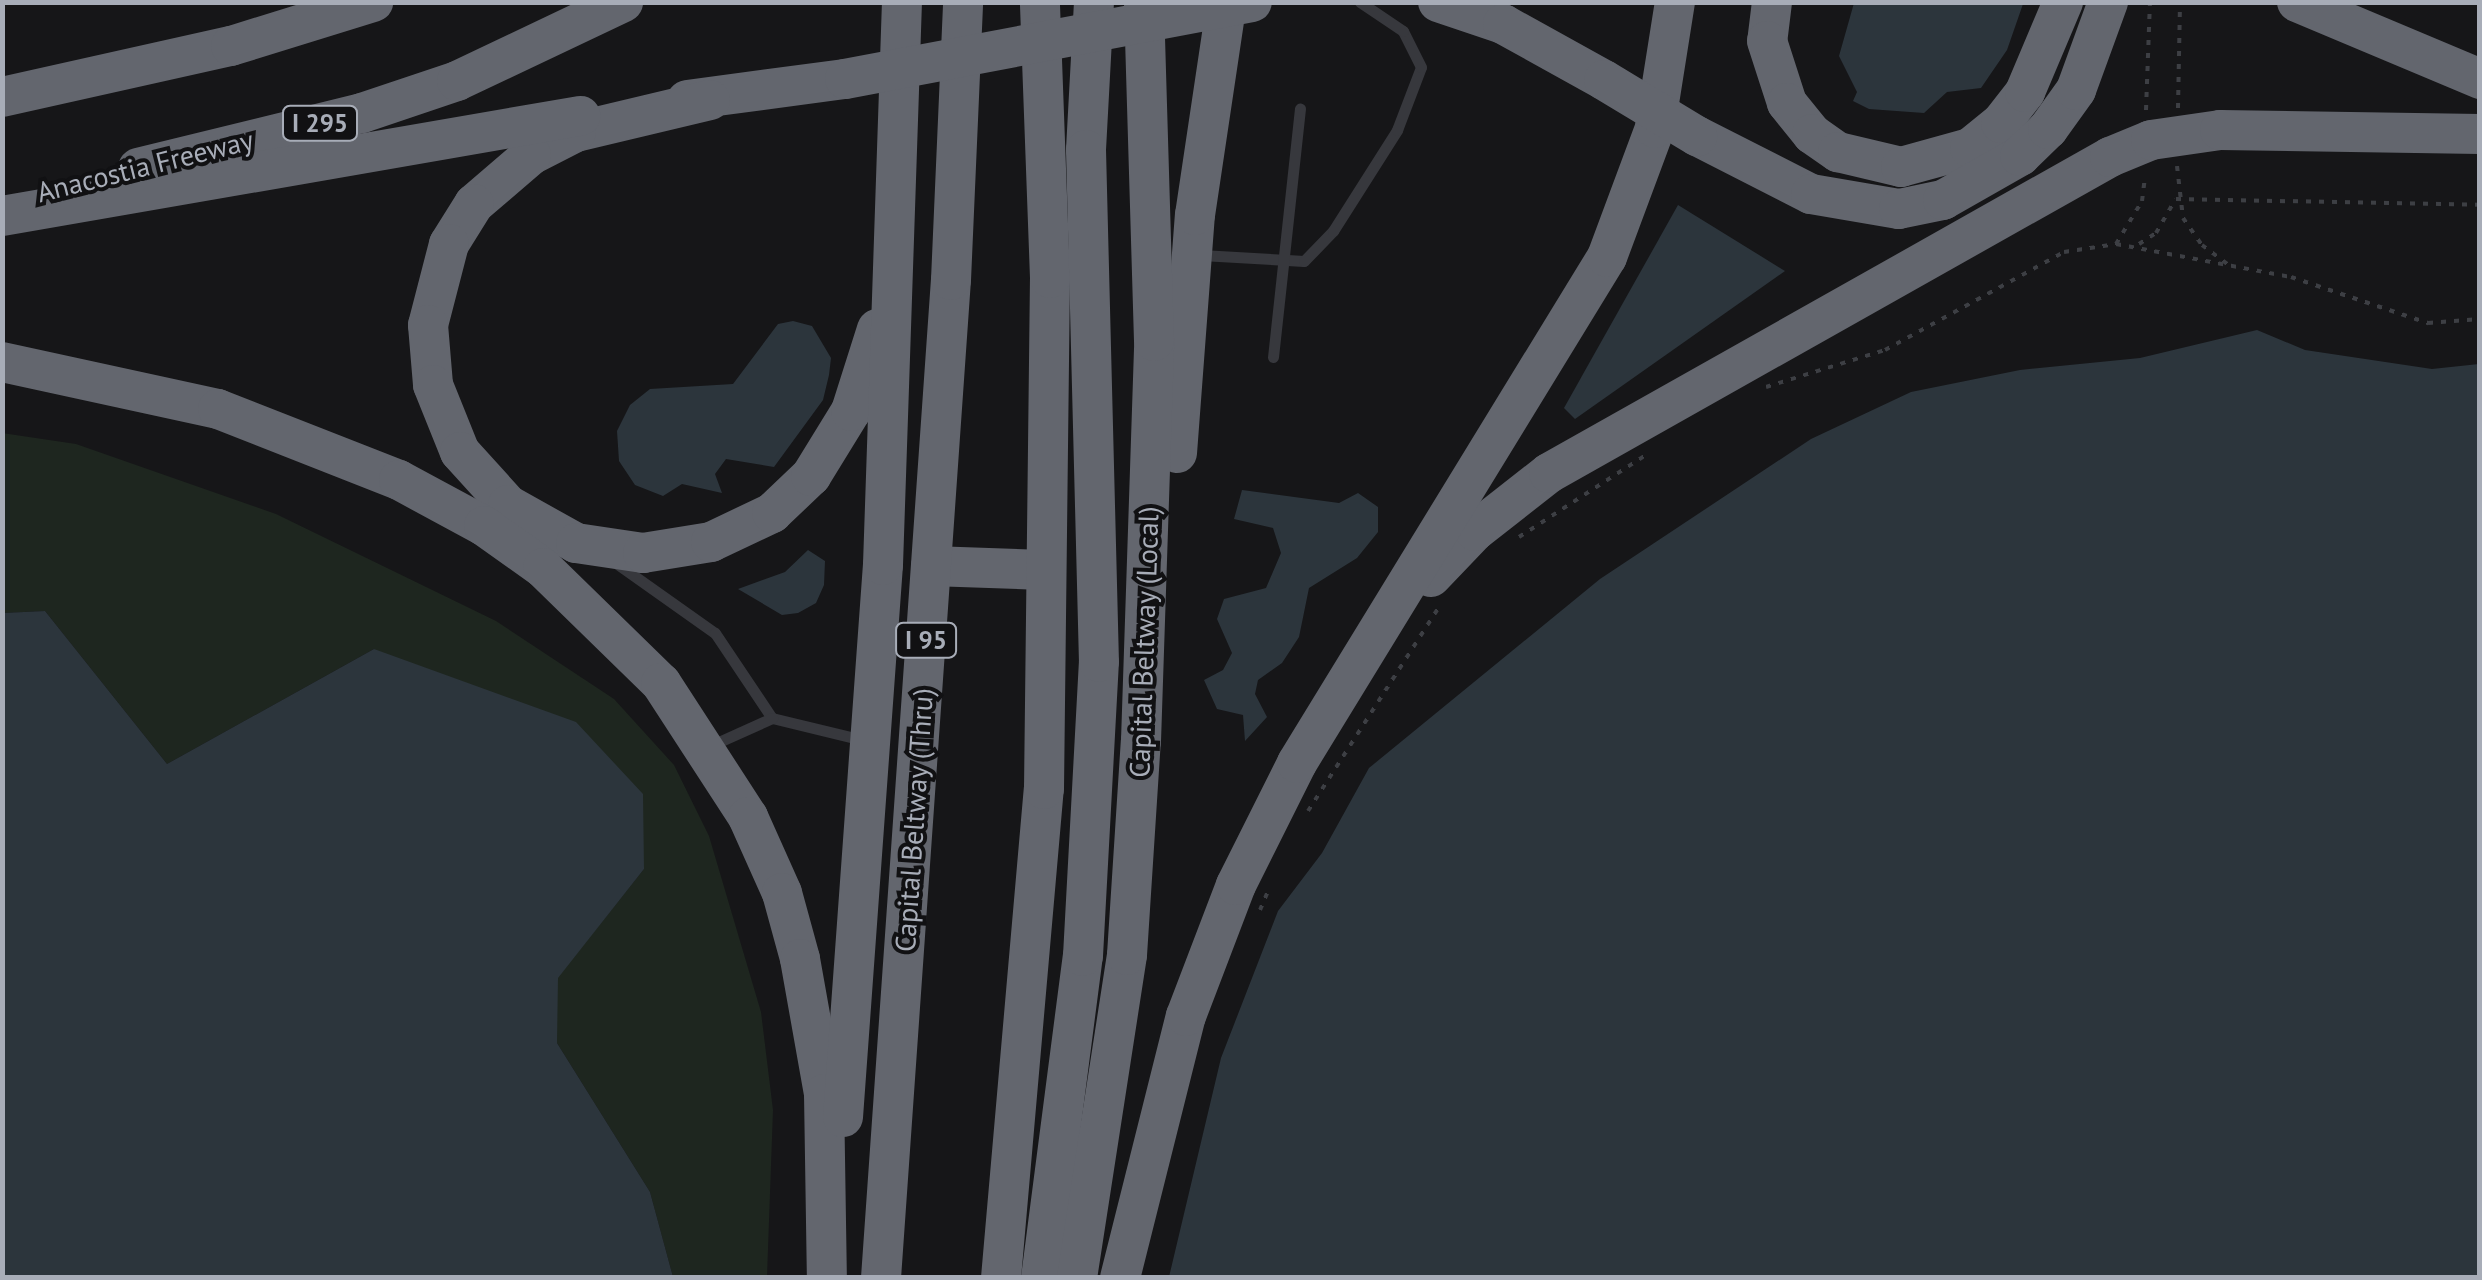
<!DOCTYPE html>
<html>
<head>
<meta charset="utf-8">
<style>
	body { margin:0 }
	#map { position:relative; width:2482px; height:1280px; overflow:hidden; background:#161618; font-family:"PT Sans",sans-serif }
	div>[style] { position:absolute }
	.green>* { inset:0; background:#1e261f }
	.water>* { inset:0; background:#2c353c }
	.path>* { height:4px; margin-top:-2px; transform-origin:0; background:repeating-linear-gradient(90deg,#3d3f44 0 5px,transparent 0 13px) }
	.service>* { height:11px; margin:-5.5px; padding:0 5.5px; transform-origin:5.5px; border-radius:5.5px; background:#37383d }
	.motorway>* { height:40px; margin:-20px; padding:0 20px; transform-origin:20px; border-radius:20px; background:#63666e }
	.motorway-bridge>* { height:40px; margin:-20px; padding:0 20px; transform-origin:20px; border-radius:20px; background:#63666e }
	span { translate:-50% -50%; white-space:nowrap; text-align:center; line-height:1.15; -webkit-text-stroke:8px #111113; paint-order:stroke }
	.shield-label span { padding:2px 8px; background:#111113; border:2px solid; border-radius:8px; -webkit-text-stroke-width:0 }
	.shield-label { font-size:25px; color:#a8adb8; font-weight:700 }
	.street-label { font-size:28px; color:#a8adb8 }
	.frame { position:absolute; inset:0; border:5px solid #a8adb8; pointer-events:none }
</style>
</head>
<body>
<div id="map">
	<div class="green">
		<div style="clip-path:polygon(2px 433px,76px 444px,276px 514px,496px 621px,614px 699px,674px 765px,709px 836px,761px 1012px,773px 1110px,767px 1277px,673px 1277px,650px 1192px,557px 1043px,557px 978px,644px 869px,374px 649px,167px 764px,45px 611px,3px 613px)"></div>
	</div>
	<div class="water">
		<div style="clip-path:polygon(1854px 3px,2022px 2px,2023px 4px,2007px 50px,1981px 88px,1947px 92px,1924px 113px,1869px 109px,1853px 101px,1857px 92px,1839px 56px)"></div>
		<div style="clip-path:polygon(1678px 205px,1785px 271px,1575px 419px,1564px 408px)"></div>
		<div style="clip-path:polygon(793px 321px,812px 326px,831px 358px,829px 375px,823px 400px,774px 467px,726px 459px,715px 474px,722px 493px,682px 484px,663px 496px,635px 485px,619px 461px,617px 431px,630px 405px,650px 389px,733px 384px,778px 324px)"></div>
		<div style="clip-path:polygon(2257px 330px,2305px 350px,2432px 369px,2479px 364px,2479px 1277px,1169px 1277px,1221px 1058px,1278px 911px,1322px 853px,1369px 768px,1600px 579px,1811px 439px,1911px 392px,2020px 370px,2140px 358px)"></div>
		<div style="clip-path:polygon(1242px 490px,1339px 503px,1358px 493px,1378px 507px,1378px 532px,1357px 558px,1309px 588px,1299px 637px,1282px 663px,1258px 680px,1255px 694px,1267px 717px,1245px 741px,1243px 715px,1217px 709px,1204px 680px,1223px 670px,1232px 653px,1217px 619px,1224px 599px,1266px 588px,1281px 553px,1273px 528px,1234px 519px)"></div>
		<div style="clip-path:polygon(808px 550px,825px 561px,824px 585px,816px 603px,798px 613px,782px 615px,738px 589px,785px 572px)"></div>
		<div style="clip-path:polygon(45px 611px,167px 764px,374px 649px,576px 722px,643px 794px,644px 869px,558px 978px,557px 1043px,650px 1192px,673px 1277px,3px 1277px,3px 613px)"></div>
	</div>
	<div class="path">
		<div style="left:2178px;top:108px;width:106px;rotate:-88.9deg"></div>
		<div style="left:2146px;top:110px;width:108px;rotate:-87.9deg"></div>
		<div style="left:2177px;top:166px;width:52px;rotate:83.4deg"></div>
		<div style="left:2183px;top:218px;width:33px;rotate:55deg"></div>
		<div style="left:2202px;top:245px;width:34px;rotate:37deg"></div>
		<div style="left:2116px;top:244px;width:178px;rotate:10.7deg"></div>
		<div style="left:2291px;top:277px;width:145px;rotate:18.6deg"></div>
		<div style="left:2428px;top:323px;width:52px;rotate:-4.4deg"></div>
		<div style="left:2139px;top:244px;width:20px;rotate:-33deg"></div>
		<div style="left:2156px;top:233px;width:39px;rotate:-60deg"></div>
		<div style="left:2176px;top:199px;width:304px;rotate:1.1deg"></div>
		<div style="left:1766px;top:387px;width:125px;rotate:-17.3deg"></div>
		<div style="left:1885px;top:350px;width:204px;rotate:-28.7deg"></div>
		<div style="left:2064px;top:252px;width:53px;rotate:-8.7deg"></div>
		<div style="left:2116px;top:244px;width:50px;rotate:-58.8deg"></div>
		<div style="left:2142px;top:201px;width:26px;rotate:-83deg"></div>
		<div style="left:1519px;top:537px;width:155px;rotate:-32.9deg"></div>
		<div style="left:1308px;top:811px;width:245px;rotate:-57.3deg"></div>
		<div style="left:1260px;top:910px;width:25px;rotate:-67deg"></div>
	</div>
	<div class="service">
		<div style="left:1201px;top:255px;width:103px;rotate:3.3deg"></div>
		<div style="left:1304px;top:261px;width:42px;rotate:-46deg"></div>
		<div style="left:1333px;top:231px;width:120px;rotate:-57.6deg"></div>
		<div style="left:1397px;top:130px;width:67px;rotate:-69.1deg"></div>
		<div style="left:1421px;top:67px;width:40px;rotate:-116.6deg"></div>
		<div style="left:1403px;top:31px;width:52px;rotate:-146deg"></div>
		<div style="left:1273px;top:357px;width:250px;rotate:-83.8deg"></div>
		<div style="left:616px;top:563px;width:121px;rotate:35.3deg"></div>
		<div style="left:715px;top:633px;width:102px;rotate:56.2deg"></div>
		<div style="left:772px;top:718px;width:94px;rotate:13.6deg"></div>
		<div style="left:712px;top:745px;width:66px;rotate:-24.2deg"></div>
	</div>
	<div class="motorway">
		<div style="left:1438px;top:2px;width:69px;rotate:18.7deg"></div>
		<div style="left:1503px;top:24px;width:115px;rotate:29deg"></div>
		<div style="left:1772px;top:2px;width:39px;rotate:97deg"></div>
		<div style="left:1767px;top:41px;width:65px;rotate:72.1deg"></div>
		<div style="left:1787px;top:103px;width:40px;rotate:51deg"></div>
		<div style="left:1812px;top:134px;width:32px;rotate:35deg"></div>
		<div style="left:1838px;top:152px;width:65px;rotate:13.4deg"></div>
		<div style="left:1901px;top:167px;width:72px;rotate:-15.4deg"></div>
		<div style="left:1970px;top:148px;width:40px;rotate:-39deg"></div>
		<div style="left:2001px;top:123px;width:39px;rotate:-52deg"></div>
		<div style="left:2025px;top:92px;width:98px;rotate:-67.1deg"></div>
		<div style="left:2297px;top:2px;width:199px;rotate:22.8deg"></div>
		<div style="left:2px;top:97px;width:235px;rotate:-12.6deg"></div>
		<div style="left:231px;top:46px;width:149px;rotate:-17.2deg"></div>
		<div style="left:687px;top:100px;width:159px;rotate:-7.6deg"></div>
		<div style="left:710px;top:100px;width:138px;rotate:166.6deg"></div>
		<div style="left:576px;top:132px;width:51px;rotate:152.9deg"></div>
		<div style="left:531px;top:155px;width:75px;rotate:139.3deg"></div>
		<div style="left:474px;top:204px;width:47px;rotate:122deg"></div>
		<div style="left:449px;top:244px;width:84px;rotate:104.5deg"></div>
		<div style="left:428px;top:325px;width:60px;rotate:85.2deg"></div>
		<div style="left:433px;top:385px;width:72px;rotate:68.1deg"></div>
		<div style="left:460px;top:452px;width:72px;rotate:47.8deg"></div>
		<div style="left:508px;top:505px;width:78px;rotate:29.2deg"></div>
		<div style="left:576px;top:543px;width:68px;rotate:8.5deg"></div>
		<div style="left:643px;top:553px;width:69px;rotate:-9.2deg"></div>
		<div style="left:711px;top:542px;width:68px;rotate:-25.4deg"></div>
		<div style="left:772px;top:513px;width:54px;rotate:-43.5deg"></div>
		<div style="left:811px;top:476px;width:76px;rotate:-58.4deg"></div>
		<div style="left:851px;top:411px;width:86px;rotate:-72.4deg"></div>
		<div style="left:1697px;top:136px;width:128px;rotate:27deg"></div>
		<div style="left:1811px;top:194px;width:89px;rotate:9.7deg"></div>
		<div style="left:1899px;top:209px;width:45px;rotate:-11.6deg"></div>
		<div style="left:1943px;top:200px;width:89px;rotate:-29.7deg"></div>
		<div style="left:2020px;top:156px;width:39px;rotate:-44deg"></div>
		<div style="left:2048px;top:129px;width:48px;rotate:-54.3deg"></div>
		<div style="left:2076px;top:90px;width:94px;rotate:-70deg"></div>
		<div style="left:138px;top:168px;width:231px;rotate:-13.8deg"></div>
		<div style="left:362px;top:113px;width:100px;rotate:-18.6deg"></div>
		<div style="left:457px;top:81px;width:184px;rotate:-25.4deg"></div>
		<div style="left:2px;top:216px;width:587px;rotate:-9.82deg"></div>
		<div style="left:2px;top:362px;width:221px;rotate:12.3deg"></div>
		<div style="left:218px;top:409px;width:194px;rotate:21.4deg"></div>
		<div style="left:399px;top:480px;width:97px;rotate:28.4deg"></div>
		<div style="left:484px;top:526px;width:72px;rotate:35.4deg"></div>
		<div style="left:543px;top:568px;width:165px;rotate:44.3deg"></div>
		<div style="left:661px;top:683px;width:160px;rotate:57deg"></div>
		<div style="left:748px;top:817px;width:83px;rotate:65.9deg"></div>
		<div style="left:782px;top:893px;width:68px;rotate:74.7deg"></div>
		<div style="left:800px;top:959px;width:137px;rotate:79.9deg"></div>
		<div style="left:824px;top:1094px;width:184px;rotate:89.1deg"></div>
		<div style="left:1177px;top:453px;width:239px;rotate:-85.7deg"></div>
		<div style="left:1195px;top:215px;width:215px;rotate:-81.5deg"></div>
		<div style="left:931px;top:566px;width:112px;rotate:2deg"></div>
		<div style="left:1431px;top:577px;width:64px;rotate:-46.3deg"></div>
		<div style="left:1475px;top:531px;width:94px;rotate:-38.1deg"></div>
		<div style="left:1549px;top:473px;width:644px;rotate:-29.39deg"></div>
		<div style="left:2110px;top:157px;width:44px;rotate:-22.5deg"></div>
		<div style="left:2151px;top:140px;width:70px;rotate:-8.2deg"></div>
		<div style="left:2220px;top:130px;width:260px;rotate:0.9deg"></div>
		<div style="left:843px;top:1117px;width:553px;rotate:-85.86deg"></div>
		<div style="left:883px;top:565px;width:563px;rotate:-88.07deg"></div>
		<div style="left:881px;top:1278px;width:1000px;rotate:-85.99deg"></div>
		<div style="left:951px;top:280px;width:278px;rotate:-87.5deg"></div>
		<div style="left:1001px;top:1278px;width:491px;rotate:-85deg"></div>
		<div style="left:1044px;top:789px;width:511px;rotate:-89.33deg"></div>
		<div style="left:1050px;top:278px;width:276px;rotate:-92.1deg"></div>
		<div style="left:1041px;top:1278px;width:325px;rotate:-82.6deg"></div>
		<div style="left:1083px;top:956px;width:294px;rotate:-86.9deg"></div>
		<div style="left:1077px;top:1278px;width:327px;rotate:-81.2deg"></div>
		<div style="left:1127px;top:955px;width:214px;rotate:-86.3deg"></div>
		<div style="left:1141px;top:741px;width:400px;rotate:-88.1deg"></div>
		<div style="left:1154px;top:341px;width:339px;rotate:-91.7deg"></div>
		<div style="left:1120px;top:1278px;width:270px;rotate:-75.9deg"></div>
		<div style="left:1186px;top:1016px;width:140px;rotate:-69.1deg"></div>
		<div style="left:1236px;top:885px;width:136px;rotate:-63.4deg"></div>
		<div style="left:1297px;top:763px;width:593px;rotate:-58.51deg"></div>
		<div style="left:1607px;top:257px;width:138px;rotate:-69.6deg"></div>
		<div style="left:1655px;top:128px;width:128px;rotate:-81deg"></div>
	</div>
	<div class="motorway-bridge">
		<div style="left:1094px;top:2px;width:148px;rotate:93.1deg"></div>
		<div style="left:1086px;top:150px;width:512px;rotate:88.55deg"></div>
		<div style="left:845px;top:79px;width:414px;rotate:-10.7deg"></div>
		<div style="left:1604px;top:80px;width:109px;rotate:31.1deg"></div>
	</div>
	<div class="shield-label">
		<span style="left:320px;top:123px">I 295</span>
		<span style="left:926px;top:640px">I 95</span>
	</div>
	<div class="street-label">
		<span style="left:145px;top:166px;rotate:-14deg">Anacostia Freeway</span>
		<span style="left:1144px;top:642px;rotate:-88deg">Capital Beltway (Local)</span>
		<span style="left:914px;top:820px;rotate:-86deg">Capital Beltway (Thru)</span>
	</div>
	<div class="frame"></div>
</div>
</body>
</html>
